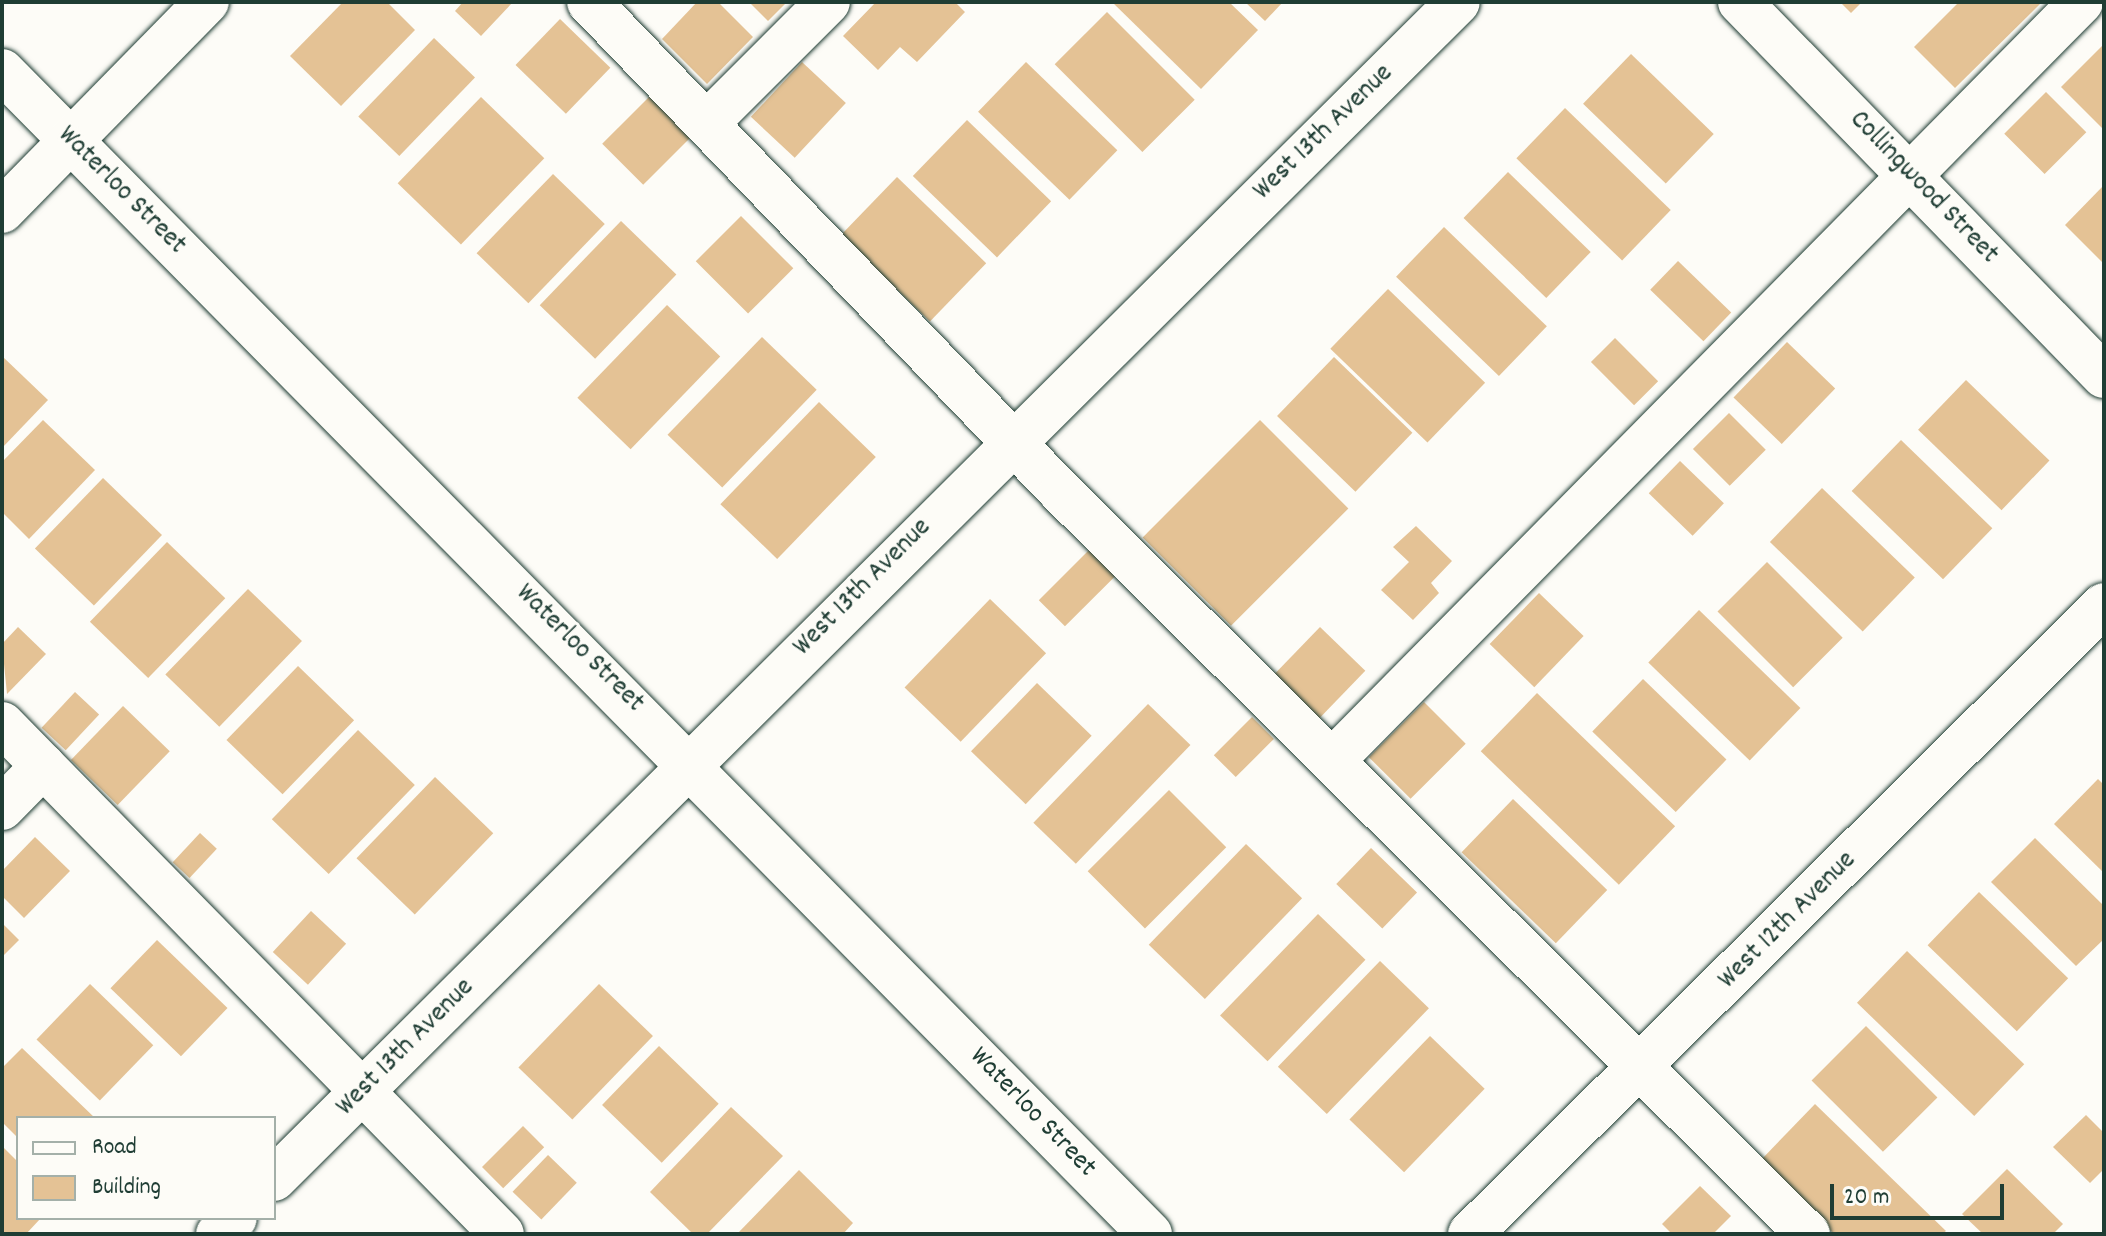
<!DOCTYPE html>
<html>
<head>
<meta charset="utf-8">
<style>
	body { margin:0 }
	#map { position:relative; width:2106px; height:1236px; overflow:hidden; background:#fdfcf7; font-family:Dekko,sans-serif }
	div>[style] { position:absolute }
	.building>* { inset:0; background:#e4c295; transform-origin:0 0 }
	.roads { filter:drop-shadow(0 0 2px #1f3d34) drop-shadow(0 0 2px #1f3d34) }
	.minor>* { height:44px; margin:-22px; padding:0 22px; transform-origin:22px; border-radius:22px; background:#fdfcf7 }
	span { translate:-50% -50%; white-space:nowrap; text-align:center; line-height:1.15; -webkit-text-stroke:6px #fdfcf7; paint-order:stroke }
	.street-label { font-size:28px; color:#1f3d34 }
	.frame { position:absolute; inset:0; border:4px solid #1f3d34; pointer-events:none }
	.legend { position:absolute; left:16px; top:1116px; width:260px; height:104px; box-sizing:border-box; background:#fdfcf7; border:2px solid #a4b0a9; margin:0; padding:10px 14px; list-style:none; font-size:24px; color:#1f3d34 }
	.legend li { display:flex; align-items:center; gap:16px; height:40px }
	.legend b { width:40px; border:2px solid #a4b0a9 }
	.scale { position:absolute; left:1830px; top:1184px; width:174px; height:36px; box-sizing:border-box; border:4px solid #1f3d34; border-top:0; padding-left:10px; font-size:24px; line-height:28px; white-space:nowrap; color:#1f3d34; -webkit-text-stroke:6px #fdfcf7; paint-order:stroke }
</style>
</head>
<body>
<div id="map">
	<div class="building">
		<div style="clip-path:polygon(343px 2px,387px 2px,415px 30px,341px 106px,290px 56px)"></div>
		<div style="clip-path:polygon(463px 2px,513px 2px,481px 36px,455px 11px)"></div>
		<div style="clip-path:polygon(697px 2px,718px 2px,753px 37px,707px 84px,662px 39px)"></div>
		<div style="clip-path:polygon(749px 2px,787px 2px,768px 21px)"></div>
		<div style="clip-path:polygon(876px 2px,955px 2px,965px 12px,917px 62px,900px 47px,878px 70px,843px 36px)"></div>
		<div style="clip-path:polygon(1112px 2px,1229px 2px,1258px 30px,1201px 89px)"></div>
		<div style="clip-path:polygon(1245px 2px,1283px 2px,1265px 21px)"></div>
		<div style="clip-path:polygon(1840px 2px,1862px 2px,1851px 13px)"></div>
		<div style="clip-path:polygon(1959px 2px,2042px 2px,1955px 88px,1914px 47px)"></div>
		<div style="left:1107px;top:12px;width:124px;height:74px;rotate:45deg"></div>
		<div style="left:560px;top:19px;width:70px;height:64px;rotate:44deg"></div>
		<div style="left:434px;top:38px;width:57px;height:109px;rotate:44deg"></div>
		<div style="clip-path:polygon(2104px 44px,2104px 130px,2061px 87px)"></div>
		<div style="left:1631px;top:54px;width:115px;height:69px;rotate:44deg"></div>
		<div style="left:802px;top:62px;width:60px;height:75px;rotate:43deg"></div>
		<div style="left:1026px;top:62px;width:127px;height:69px;rotate:44deg"></div>
		<div style="left:2046px;top:92px;width:57px;height:59px;rotate:45deg"></div>
		<div style="left:651px;top:95px;width:58px;height:69px;rotate:45deg"></div>
		<div style="left:481px;top:97px;width:88px;height:120px;rotate:44deg"></div>
		<div style="left:1565px;top:108px;width:147px;height:70px;rotate:44deg"></div>
		<div style="left:967px;top:120px;width:117px;height:78px;rotate:44deg"></div>
		<div style="left:1508px;top:172px;width:115px;height:64px;rotate:44deg"></div>
		<div style="left:553px;top:174px;width:72px;height:110px;rotate:44deg"></div>
		<div style="left:897px;top:177px;width:124px;height:81px;rotate:44deg"></div>
		<div style="clip-path:polygon(2104px 185px,2104px 264px,2065px 225px)"></div>
		<div style="left:741px;top:216px;width:74px;height:64px;rotate:45deg"></div>
		<div style="left:621px;top:221px;width:77px;height:117px;rotate:44deg"></div>
		<div style="left:1444px;top:227px;width:143px;height:69px;rotate:44deg"></div>
		<div style="left:1678px;top:261px;width:74px;height:40px;rotate:44deg"></div>
		<div style="left:1388px;top:289px;width:135px;height:83px;rotate:44deg"></div>
		<div style="left:667px;top:305px;width:74px;height:129px;rotate:44deg"></div>
		<div style="left:762px;top:337px;width:76px;height:136px;rotate:44deg"></div>
		<div style="left:1615px;top:338px;width:61px;height:34px;rotate:45deg"></div>
		<div style="left:1787px;top:342px;width:67px;height:77px;rotate:44deg"></div>
		<div style="clip-path:polygon(2px 356px,48px 400px,2px 448px)"></div>
		<div style="left:1334px;top:357px;width:109px;height:82px;rotate:44deg"></div>
		<div style="left:1966px;top:380px;width:116px;height:69px;rotate:44deg"></div>
		<div style="left:819px;top:402px;width:79px;height:142px;rotate:44deg"></div>
		<div style="left:1729px;top:413px;width:52px;height:51px;rotate:45deg"></div>
		<div style="clip-path:polygon(43px 420px,95px 470px,29px 539px,2px 512px,2px 462px)"></div>
		<div style="left:1260px;top:420px;width:125px;height:166px;rotate:45deg"></div>
		<div style="left:1901px;top:440px;width:127px;height:71px;rotate:44deg"></div>
		<div style="left:1680px;top:461px;width:61px;height:45px;rotate:44deg"></div>
		<div style="left:103px;top:478px;width:82px;height:98px;rotate:44deg"></div>
		<div style="left:1822px;top:488px;width:129px;height:75px;rotate:44deg"></div>
		<div style="clip-path:polygon(1416px 526px,1452px 561px,1431px 583px,1439px 593px,1413px 620px,1381px 590px,1409px 562px,1393px 547px)"></div>
		<div style="left:167px;top:542px;width:81px;height:111px;rotate:44deg"></div>
		<div style="left:1089px;top:550px;width:37px;height:71px;rotate:45deg"></div>
		<div style="left:1767px;top:562px;width:107px;height:70px;rotate:45deg"></div>
		<div style="left:248px;top:589px;width:75px;height:119px;rotate:44deg"></div>
		<div style="left:1539px;top:593px;width:62px;height:71px;rotate:44deg"></div>
		<div style="left:990px;top:599px;width:78px;height:123px;rotate:44deg"></div>
		<div style="left:1699px;top:610px;width:141px;height:73px;rotate:44deg"></div>
		<div style="clip-path:polygon(18px 627px,46px 654px,7px 694px,2px 644px)"></div>
		<div style="left:1320px;top:627px;width:63px;height:73px;rotate:44deg"></div>
		<div style="left:298px;top:666px;width:78px;height:103px;rotate:44deg"></div>
		<div style="left:1643px;top:679px;width:116px;height:73px;rotate:44deg"></div>
		<div style="left:1037px;top:683px;width:76px;height:95px;rotate:44deg"></div>
		<div style="left:75px;top:692px;width:33px;height:49px;rotate:43deg"></div>
		<div style="left:1537px;top:693px;width:192px;height:81px;rotate:44deg"></div>
		<div style="left:1424px;top:702px;width:59px;height:78px;rotate:45deg"></div>
		<div style="left:1148px;top:704px;width:59px;height:165px;rotate:44deg"></div>
		<div style="left:123px;top:706px;width:65px;height:75px;rotate:44deg"></div>
		<div style="left:1252px;top:717px;width:31px;height:54px;rotate:45deg"></div>
		<div style="left:358px;top:730px;width:79px;height:124px;rotate:44deg"></div>
		<div style="left:435px;top:777px;width:81px;height:113px;rotate:44deg"></div>
		<div style="clip-path:polygon(2098px 779px,2104px 785px,2104px 873px,2054px 824px)"></div>
		<div style="left:1169px;top:790px;width:81px;height:115px;rotate:45deg"></div>
		<div style="left:1513px;top:799px;width:131px;height:74px;rotate:44deg"></div>
		<div style="left:200px;top:833px;width:23px;height:40px;rotate:43deg"></div>
		<div style="clip-path:polygon(35px 837px,70px 871px,24px 918px,2px 896px,2px 871px)"></div>
		<div style="clip-path:polygon(2035px 838px,2104px 906px,2104px 939px,2076px 966px,1991px 882px)"></div>
		<div style="left:1246px;top:844px;width:78px;height:140px;rotate:44deg"></div>
		<div style="left:1371px;top:848px;width:64px;height:50px;rotate:44deg"></div>
		<div style="left:1979px;top:892px;width:124px;height:74px;rotate:44deg"></div>
		<div style="left:311px;top:911px;width:48px;height:56px;rotate:43deg"></div>
		<div style="left:1318px;top:914px;width:66px;height:141px;rotate:44deg"></div>
		<div style="clip-path:polygon(2px 923px,19px 940px,2px 957px)"></div>
		<div style="left:157px;top:940px;width:98px;height:67px;rotate:44deg"></div>
		<div style="left:1907px;top:951px;width:163px;height:72px;rotate:44deg"></div>
		<div style="left:1380px;top:961px;width:68px;height:147px;rotate:44deg"></div>
		<div style="left:90px;top:984px;width:88px;height:77px;rotate:44deg"></div>
		<div style="left:599px;top:984px;width:75px;height:116px;rotate:44deg"></div>
		<div style="left:1866px;top:1026px;width:101px;height:77px;rotate:45deg"></div>
		<div style="left:1430px;top:1036px;width:76px;height:116px;rotate:44deg"></div>
		<div style="left:659px;top:1046px;width:83px;height:82px;rotate:44deg"></div>
		<div style="clip-path:polygon(22px 1048px,95px 1118px,18px 1118px,18px 1138px,2px 1122px,2px 1068px)"></div>
		<div style="clip-path:polygon(1815px 1104px,1946px 1231px,1942px 1234px,1834px 1234px,1760px 1161px)"></div>
		<div style="clip-path:polygon(731px 1107px,783px 1156px,707px 1234px,693px 1234px,650px 1192px)"></div>
		<div style="clip-path:polygon(2086px 1115px,2104px 1133px,2104px 1169px,2090px 1183px,2053px 1147px)"></div>
		<div style="left:523px;top:1126px;width:30px;height:58px;rotate:45deg"></div>
		<div style="clip-path:polygon(2px 1146px,18px 1162px,18px 1218px,41px 1218px,26px 1234px,2px 1234px)"></div>
		<div style="left:548px;top:1155px;width:40px;height:51px;rotate:44deg"></div>
		<div style="clip-path:polygon(2007px 1169px,2063px 1224px,2053px 1234px,1983px 1234px,1962px 1214px)"></div>
		<div style="clip-path:polygon(799px 1170px,853px 1223px,843px 1234px,737px 1234px)"></div>
		<div style="clip-path:polygon(1700px 1186px,1731px 1216px,1713px 1234px,1672px 1234px,1662px 1224px)"></div>
	</div>
	<div class="roads">
		<div class="minor">
			<div style="left:589px;top:2px;width:680px;rotate:46.07deg"></div>
			<div style="left:1061px;top:492px;width:1053px;rotate:44.81deg"></div>
			<div style="left:1740px;top:2px;width:522px;rotate:45.78deg"></div>
			<div style="left:2px;top:71px;width:1634px;rotate:45.37deg"></div>
			<div style="left:707px;top:123px;width:171px;rotate:-45deg"></div>
			<div style="left:2px;top:211px;width:293px;rotate:-45.6deg"></div>
			<div style="left:2px;top:724px;width:714px;rotate:45.57deg"></div>
			<div style="left:1333px;top:760px;width:1065px;rotate:-45.38deg"></div>
			<div style="left:2px;top:808px;width:59px;rotate:-45.7deg"></div>
			<div style="left:274px;top:1179px;width:1669px;rotate:-44.83deg"></div>
			<div style="left:218px;top:1234px;width:23px;rotate:-43deg"></div>
			<div style="left:1470px;top:1234px;width:893px;rotate:-44.77deg"></div>
		</div>
	</div>
	<div class="street-label">
		<span style="left:1324px;top:133px;rotate:-44deg">West 13th Avenue</span>
		<span style="left:1923px;top:188px;rotate:46deg">Collingwood Street</span>
		<span style="left:121px;top:191px;rotate:45deg">Waterloo Street</span>
		<span style="left:863px;top:588px;rotate:-45deg">West 13th Avenue</span>
		<span style="left:579px;top:649px;rotate:45deg">Waterloo Street</span>
		<span style="left:1788px;top:921px;rotate:-45deg">West 12th Avenue</span>
		<span style="left:406px;top:1048px;rotate:-45deg">West 13th Avenue</span>
		<span style="left:1032px;top:1113px;rotate:46deg">Waterloo Street</span>
	</div>
	<div class="frame"></div>
	<ul class="legend">
	<li><b style="height:10px;background:#fdfcf7"></b>Road</li>
	<li><b style="height:22px;background:#e4c295"></b>Building</li>
	</ul>
	<div class="scale">20 m</div>
</div>
</body>
</html>
